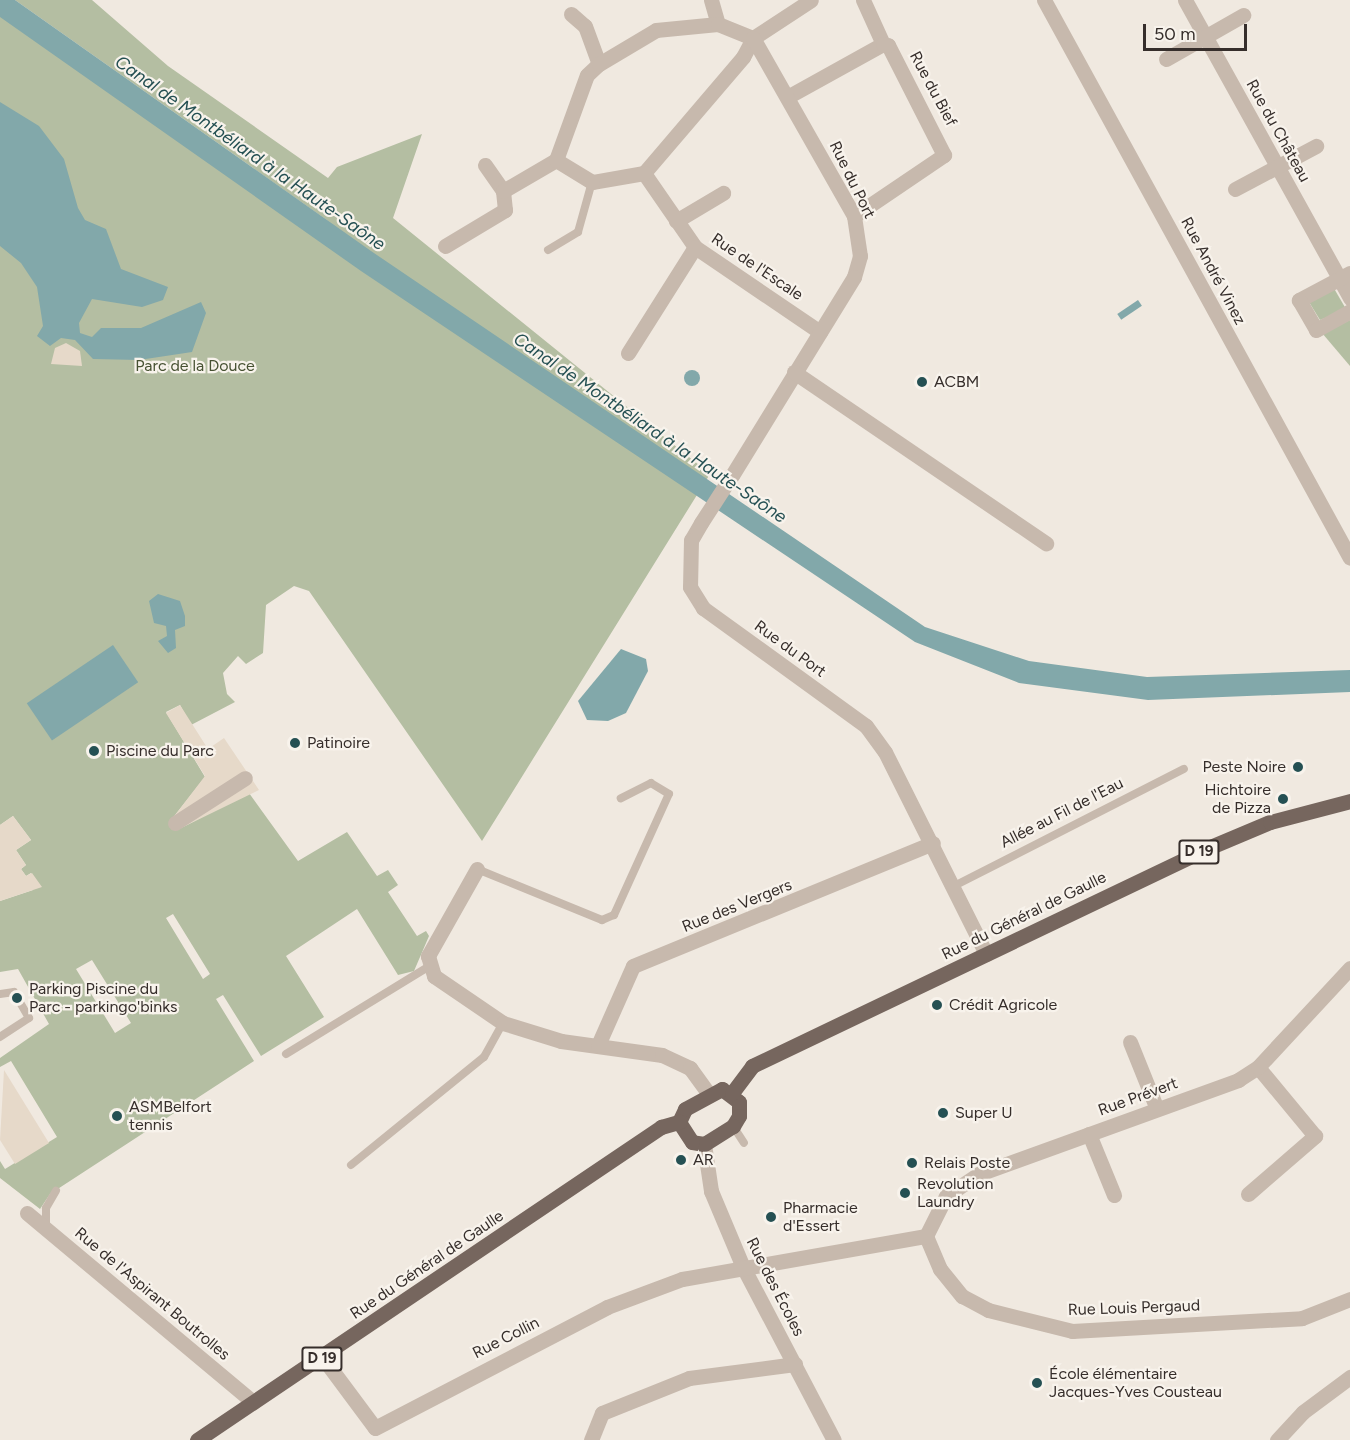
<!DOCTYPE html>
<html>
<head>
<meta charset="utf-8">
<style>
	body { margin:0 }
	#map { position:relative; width:1350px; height:1440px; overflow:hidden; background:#f0e9e0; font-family:Figtree,sans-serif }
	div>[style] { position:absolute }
	.green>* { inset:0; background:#b4bea2 }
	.plaza>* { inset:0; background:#e6d9c9 }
	.water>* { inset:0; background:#82a8aa; transform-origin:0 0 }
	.round { border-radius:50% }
	.lane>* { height:8px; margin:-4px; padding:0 4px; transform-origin:4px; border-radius:4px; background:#c7b9ad }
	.street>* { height:15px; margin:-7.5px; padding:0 7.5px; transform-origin:7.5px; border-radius:7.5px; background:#c7b9ad }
	.primary>* { height:15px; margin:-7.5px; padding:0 7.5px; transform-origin:7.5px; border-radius:7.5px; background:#76665e }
	.dots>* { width:16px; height:16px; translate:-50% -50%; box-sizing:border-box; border:3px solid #f8f3ec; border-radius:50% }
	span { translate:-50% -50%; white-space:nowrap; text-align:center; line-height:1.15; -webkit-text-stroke:4.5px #f8f3ec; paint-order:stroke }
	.shield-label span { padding:2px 4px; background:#f8f3ec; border:2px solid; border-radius:4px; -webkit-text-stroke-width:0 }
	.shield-label { font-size:15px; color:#362e2b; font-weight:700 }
	.street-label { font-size:16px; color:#362e2b }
	.park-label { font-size:16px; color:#465132 }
	.poi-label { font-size:16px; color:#362e2b }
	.left { translate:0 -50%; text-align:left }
	.right { translate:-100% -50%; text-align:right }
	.water-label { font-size:18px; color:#255053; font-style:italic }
	.scale { position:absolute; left:1143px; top:24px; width:104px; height:27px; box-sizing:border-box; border:3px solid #362e2b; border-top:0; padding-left:8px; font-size:18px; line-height:21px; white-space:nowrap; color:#362e2b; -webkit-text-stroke:4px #f8f3ec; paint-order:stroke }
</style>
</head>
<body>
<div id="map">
	<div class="green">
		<div style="clip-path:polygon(evenodd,15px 0,92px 0,168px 66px,328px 178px,337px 167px,422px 134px,393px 218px,710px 474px,482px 841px,309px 591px,294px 586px,266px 605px,263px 653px,246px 664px,238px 656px,223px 673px,227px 694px,235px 702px,191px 725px,180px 705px,166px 712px,205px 777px,172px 819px,181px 828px,249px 793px,298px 861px,347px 832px,377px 876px,388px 870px,398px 885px,388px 892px,417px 936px,426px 931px,429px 936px,414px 971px,398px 975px,357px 909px,286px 956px,324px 1017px,261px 1056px,223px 995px,216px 999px,254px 1061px,50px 1194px,40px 1209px,0 1178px,0 1161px,5px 1169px,57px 1137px,11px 1061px,0 1067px,0 1058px,49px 1024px,18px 969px,0 972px,0 901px,33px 890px,31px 873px,26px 876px,21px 869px,26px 865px,16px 850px,31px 840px,13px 816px,0 825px,0 10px,331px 223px,15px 0,173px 914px,210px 974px,203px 979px,166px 918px,173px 914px,15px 0,92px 960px,131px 1023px,115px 1033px,76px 969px,92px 960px)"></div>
		<div style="clip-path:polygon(1332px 285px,1346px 309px,1320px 320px,1309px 302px)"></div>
		<div style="clip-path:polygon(1350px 320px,1350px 366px,1322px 333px)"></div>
	</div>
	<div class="plaza">
		<div style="clip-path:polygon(66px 343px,80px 351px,82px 366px,51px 364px,55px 348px)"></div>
		<div style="clip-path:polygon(180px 705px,208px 749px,224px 738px,259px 790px,181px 828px,172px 819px,205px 776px,166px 713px)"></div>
		<div style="clip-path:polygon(13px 816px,31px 840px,16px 850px,26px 865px,21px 869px,26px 876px,32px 873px,42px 887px,0 901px,0 825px)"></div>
		<div style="clip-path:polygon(4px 1070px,49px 1143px,15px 1164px,0 1140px)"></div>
	</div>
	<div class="water">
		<div style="clip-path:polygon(0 0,15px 0,371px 251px,925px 627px,1029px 661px,1147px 677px,1350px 670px,1350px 692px,1148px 700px,1019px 683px,915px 642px,361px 271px,0 17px)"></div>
		<div style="clip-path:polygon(0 102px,39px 126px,64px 159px,78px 208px,85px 220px,106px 229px,121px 269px,168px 287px,163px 300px,142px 307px,92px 299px,79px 323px,80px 333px,92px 337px,101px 328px,141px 328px,201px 302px,206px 313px,192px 352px,139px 360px,93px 359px,75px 340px,61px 338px,50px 346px,37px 336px,43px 326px,37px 287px,21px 263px,0 246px)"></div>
		<div style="left:1138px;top:300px;width:7px;height:25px;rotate:56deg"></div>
		<div class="round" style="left:684px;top:370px;width:16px;height:16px"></div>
		<div style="clip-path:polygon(158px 594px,180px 601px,185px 616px,185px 626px,175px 630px,176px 648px,168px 653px,158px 641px,167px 636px,166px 626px,154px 623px,149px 601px)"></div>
		<div style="left:113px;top:645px;width:45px;height:104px;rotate:56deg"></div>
		<div style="clip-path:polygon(621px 649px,646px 659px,648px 671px,626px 713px,608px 721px,587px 720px,578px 701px)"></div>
	</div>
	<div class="lane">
		<div style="left:548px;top:250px;width:35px;rotate:-31deg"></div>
		<div style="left:578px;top:232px;width:52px;rotate:-74.4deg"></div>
		<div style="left:477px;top:869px;width:135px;rotate:22.2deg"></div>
		<div style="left:602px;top:920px;width:13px;rotate:-23deg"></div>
		<div style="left:614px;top:915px;width:133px;rotate:-65.6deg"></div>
		<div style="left:669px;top:794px;width:21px;rotate:-149deg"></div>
		<div style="left:651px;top:783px;width:34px;rotate:153deg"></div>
		<div style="left:954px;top:886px;width:258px;rotate:-27deg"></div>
		<div style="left:0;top:994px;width:14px;rotate:-8deg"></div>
		<div style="left:14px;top:992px;width:30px;rotate:60deg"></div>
		<div style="left:29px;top:1018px;width:35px;rotate:147deg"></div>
		<div style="left:286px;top:1054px;width:167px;rotate:-31.5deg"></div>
		<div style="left:733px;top:1126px;width:20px;rotate:57deg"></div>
		<div style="left:351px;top:1165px;width:171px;rotate:-39.1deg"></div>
		<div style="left:484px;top:1057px;width:39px;rotate:-61deg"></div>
		<div style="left:46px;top:1228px;width:20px;rotate:-90deg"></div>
		<div style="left:46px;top:1208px;width:20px;rotate:-60deg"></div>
	</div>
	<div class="street">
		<div style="left:711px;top:0;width:25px;rotate:74deg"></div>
		<div style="left:863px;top:0;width:48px;rotate:65.6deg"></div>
		<div style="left:1044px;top:0;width:636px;rotate:61.26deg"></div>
		<div style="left:1185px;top:0;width:341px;rotate:61deg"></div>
		<div style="left:571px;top:14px;width:18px;rotate:41deg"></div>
		<div style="left:585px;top:26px;width:40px;rotate:69.8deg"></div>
		<div style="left:1166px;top:59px;width:89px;rotate:-29.7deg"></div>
		<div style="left:789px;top:96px;width:107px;rotate:-29deg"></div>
		<div style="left:485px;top:165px;width:32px;rotate:55deg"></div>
		<div style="left:644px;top:173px;width:153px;rotate:-49.5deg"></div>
		<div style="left:743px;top:57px;width:21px;rotate:-62deg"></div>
		<div style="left:753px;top:38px;width:69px;rotate:-33.2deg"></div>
		<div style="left:1235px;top:189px;width:92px;rotate:-28deg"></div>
		<div style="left:854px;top:216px;width:109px;rotate:-34.1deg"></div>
		<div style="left:944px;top:155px;width:123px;rotate:-117deg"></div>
		<div style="left:888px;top:45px;width:5px;rotate:-169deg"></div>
		<div style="left:676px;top:221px;width:55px;rotate:-30.8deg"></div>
		<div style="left:445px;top:246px;width:70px;rotate:-31deg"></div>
		<div style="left:505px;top:210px;width:19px;rotate:-96deg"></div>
		<div style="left:503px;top:191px;width:61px;rotate:-30.3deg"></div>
		<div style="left:1350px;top:273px;width:58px;rotate:152.1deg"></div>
		<div style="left:1299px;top:300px;width:34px;rotate:60deg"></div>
		<div style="left:1316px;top:330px;width:39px;rotate:-29deg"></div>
		<div style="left:820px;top:332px;width:151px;rotate:-145.8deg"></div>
		<div style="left:695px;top:247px;width:90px;rotate:-124.6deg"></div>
		<div style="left:644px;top:173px;width:53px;rotate:170.2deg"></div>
		<div style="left:592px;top:182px;width:42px;rotate:-148.6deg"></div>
		<div style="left:556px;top:160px;width:90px;rotate:-70deg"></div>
		<div style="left:587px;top:75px;width:16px;rotate:-43deg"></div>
		<div style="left:599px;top:64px;width:66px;rotate:-30.8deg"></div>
		<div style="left:656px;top:30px;width:62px;rotate:-5.5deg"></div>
		<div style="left:718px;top:24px;width:38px;rotate:22deg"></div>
		<div style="left:753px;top:38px;width:205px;rotate:60.4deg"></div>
		<div style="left:854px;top:216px;width:40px;rotate:81.5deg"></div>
		<div style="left:860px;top:256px;width:22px;rotate:106deg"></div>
		<div style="left:854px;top:277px;width:233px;rotate:121.6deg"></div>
		<div style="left:732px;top:475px;width:57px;rotate:122.9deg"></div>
		<div style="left:701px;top:523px;width:20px;rotate:120deg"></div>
		<div style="left:691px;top:540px;width:47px;rotate:91.2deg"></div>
		<div style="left:690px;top:587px;width:25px;rotate:58deg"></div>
		<div style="left:703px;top:608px;width:201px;rotate:35.9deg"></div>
		<div style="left:866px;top:726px;width:32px;rotate:54deg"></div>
		<div style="left:885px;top:752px;width:226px;rotate:63.4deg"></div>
		<div style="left:628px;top:353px;width:125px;rotate:-57.7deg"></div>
		<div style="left:794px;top:372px;width:305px;rotate:34.2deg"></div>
		<div style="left:175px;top:823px;width:83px;rotate:-32.7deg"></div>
		<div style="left:477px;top:869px;width:100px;rotate:119.4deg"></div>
		<div style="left:428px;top:956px;width:21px;rotate:73deg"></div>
		<div style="left:434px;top:976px;width:83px;rotate:34.3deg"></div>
		<div style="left:503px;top:1023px;width:61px;rotate:17.2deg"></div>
		<div style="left:561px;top:1041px;width:102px;rotate:7.9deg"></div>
		<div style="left:662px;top:1055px;width:31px;rotate:25deg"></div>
		<div style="left:690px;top:1068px;width:31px;rotate:54deg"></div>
		<div style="left:1130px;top:1042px;width:72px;rotate:68.1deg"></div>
		<div style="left:598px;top:1045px;width:86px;rotate:-66.1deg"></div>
		<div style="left:633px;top:966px;width:324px;rotate:-22.3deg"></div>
		<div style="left:1089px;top:1134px;width:66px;rotate:67.7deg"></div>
		<div style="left:704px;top:1144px;width:48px;rotate:81.5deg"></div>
		<div style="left:711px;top:1191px;width:82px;rotate:67.2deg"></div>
		<div style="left:743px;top:1267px;width:195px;rotate:62.3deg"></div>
		<div style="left:1248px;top:1194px;width:89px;rotate:-40.9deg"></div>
		<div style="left:1315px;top:1136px;width:89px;rotate:-129.6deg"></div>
		<div style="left:27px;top:1213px;width:295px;rotate:39.9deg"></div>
		<div style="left:926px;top:1236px;width:45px;rotate:-63.4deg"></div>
		<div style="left:946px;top:1196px;width:40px;rotate:-34deg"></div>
		<div style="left:979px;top:1174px;width:276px;rotate:-19.9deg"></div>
		<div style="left:1238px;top:1080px;width:24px;rotate:-33deg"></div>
		<div style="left:1258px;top:1067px;width:135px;rotate:-47.1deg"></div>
		<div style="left:926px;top:1236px;width:36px;rotate:67deg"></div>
		<div style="left:940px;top:1269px;width:35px;rotate:51deg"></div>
		<div style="left:962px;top:1296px;width:30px;rotate:28deg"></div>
		<div style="left:988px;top:1310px;width:87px;rotate:14deg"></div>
		<div style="left:1072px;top:1331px;width:230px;rotate:-3.2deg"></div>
		<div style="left:1302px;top:1318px;width:52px;rotate:-21.6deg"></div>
		<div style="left:323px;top:1358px;width:87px;rotate:53.4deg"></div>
		<div style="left:375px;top:1428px;width:262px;rotate:-27.5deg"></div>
		<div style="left:607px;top:1307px;width:80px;rotate:-20.5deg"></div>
		<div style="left:682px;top:1279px;width:248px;rotate:-10deg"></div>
		<div style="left:591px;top:1440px;width:29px;rotate:-68deg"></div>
		<div style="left:602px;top:1413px;width:94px;rotate:-21.9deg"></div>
		<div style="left:689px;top:1378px;width:107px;rotate:-7.5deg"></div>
		<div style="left:1277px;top:1440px;width:38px;rotate:-47deg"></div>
		<div style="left:1303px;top:1412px;width:59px;rotate:-36.7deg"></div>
	</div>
	<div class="primary">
		<div style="left:722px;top:1089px;width:21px;rotate:37deg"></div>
		<div style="left:739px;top:1102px;width:14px;rotate:90deg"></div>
		<div style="left:739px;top:1116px;width:12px;rotate:121deg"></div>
		<div style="left:733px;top:1126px;width:34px;rotate:148deg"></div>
		<div style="left:704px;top:1144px;width:12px;rotate:-171deg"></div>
		<div style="left:692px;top:1142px;width:24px;rotate:-123deg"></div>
		<div style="left:679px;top:1122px;width:14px;rotate:-65deg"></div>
		<div style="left:685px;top:1109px;width:42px;rotate:-28.4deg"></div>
		<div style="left:732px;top:1093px;width:34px;rotate:-53deg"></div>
		<div style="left:752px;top:1066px;width:505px;rotate:-25.55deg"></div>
		<div style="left:1208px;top:848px;width:67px;rotate:-22.8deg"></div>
		<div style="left:1270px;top:822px;width:83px;rotate:-14.7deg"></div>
		<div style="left:197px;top:1440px;width:560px;rotate:-34deg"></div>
		<div style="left:661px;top:1127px;width:19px;rotate:-16deg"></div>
	</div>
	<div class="dots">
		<div style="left:922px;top:382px;background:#255053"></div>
		<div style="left:295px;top:743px;background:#255053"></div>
		<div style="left:94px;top:751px;background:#255053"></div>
		<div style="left:1298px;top:767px;background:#255053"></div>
		<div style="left:1283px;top:799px;background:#255053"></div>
		<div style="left:17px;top:998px;background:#255053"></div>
		<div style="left:937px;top:1005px;background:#255053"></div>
		<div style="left:943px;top:1113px;background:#255053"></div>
		<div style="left:117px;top:1116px;background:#255053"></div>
		<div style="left:681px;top:1160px;background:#255053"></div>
		<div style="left:912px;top:1163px;background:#255053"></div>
		<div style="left:905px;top:1193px;background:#255053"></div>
		<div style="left:771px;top:1217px;background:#255053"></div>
		<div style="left:1037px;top:1383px;background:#255053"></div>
	</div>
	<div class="shield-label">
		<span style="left:1199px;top:852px">D 19</span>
		<span style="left:322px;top:1359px">D 19</span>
	</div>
	<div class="street-label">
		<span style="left:933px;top:89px;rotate:62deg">Rue du Bief</span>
		<span style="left:1278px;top:131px;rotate:61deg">Rue du Château</span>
		<span style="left:852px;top:180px;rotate:64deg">Rue du Port</span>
		<span style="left:757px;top:267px;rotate:34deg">Rue de l'Escale</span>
		<span style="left:1213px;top:271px;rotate:62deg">Rue André Vinez</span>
		<span style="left:790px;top:649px;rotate:36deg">Rue du Port</span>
		<span style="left:1062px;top:813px;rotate:-27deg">Allée au Fil de l'Eau</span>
		<span style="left:737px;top:906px;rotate:-22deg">Rue des Vergers</span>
		<span style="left:1024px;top:916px;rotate:-26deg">Rue du Général de Gaulle</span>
		<span style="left:1138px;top:1097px;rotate:-20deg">Rue Prévert</span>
		<span style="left:427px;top:1265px;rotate:-34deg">Rue du Général de Gaulle</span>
		<span style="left:775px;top:1287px;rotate:63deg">Rue des Écoles</span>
		<span style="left:152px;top:1294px;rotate:40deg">Rue de l'Aspirant Boutrolles</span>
		<span style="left:1134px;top:1308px;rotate:-2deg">Rue Louis Pergaud</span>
		<span style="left:506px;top:1338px;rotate:-27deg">Rue Collin</span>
	</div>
	<div class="park-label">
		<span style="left:195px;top:366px">Parc de la Douce</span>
	</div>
	<div class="poi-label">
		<span class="left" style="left:934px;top:382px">ACBM</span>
		<span class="left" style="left:307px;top:743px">Patinoire</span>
		<span class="left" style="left:106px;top:751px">Piscine du Parc</span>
		<span class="right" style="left:1286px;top:767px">Peste Noire</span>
		<span class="right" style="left:1271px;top:799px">Hichtoire<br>de Pizza</span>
		<span class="left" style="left:29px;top:998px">Parking Piscine du<br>Parc - parkingo'binks</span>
		<span class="left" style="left:949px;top:1005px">Crédit Agricole</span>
		<span class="left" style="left:129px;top:1116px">ASMBelfort<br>tennis</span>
		<span class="left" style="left:955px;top:1113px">Super U</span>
		<span class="left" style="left:693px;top:1160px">AR</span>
		<span class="left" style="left:924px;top:1163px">Relais Poste</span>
		<span class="left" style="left:917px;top:1193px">Revolution<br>Laundry</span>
		<span class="left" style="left:783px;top:1217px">Pharmacie<br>d'Essert</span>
		<span class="left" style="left:1049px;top:1383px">École élémentaire<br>Jacques-Yves Cousteau</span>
	</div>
	<div class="water-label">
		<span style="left:250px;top:153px;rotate:35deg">Canal de Montbéliard à la Haute-Saône</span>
		<span style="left:650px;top:428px;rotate:34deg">Canal de Montbéliard à la Haute-Saône</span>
	</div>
	<div class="scale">50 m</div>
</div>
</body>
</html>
